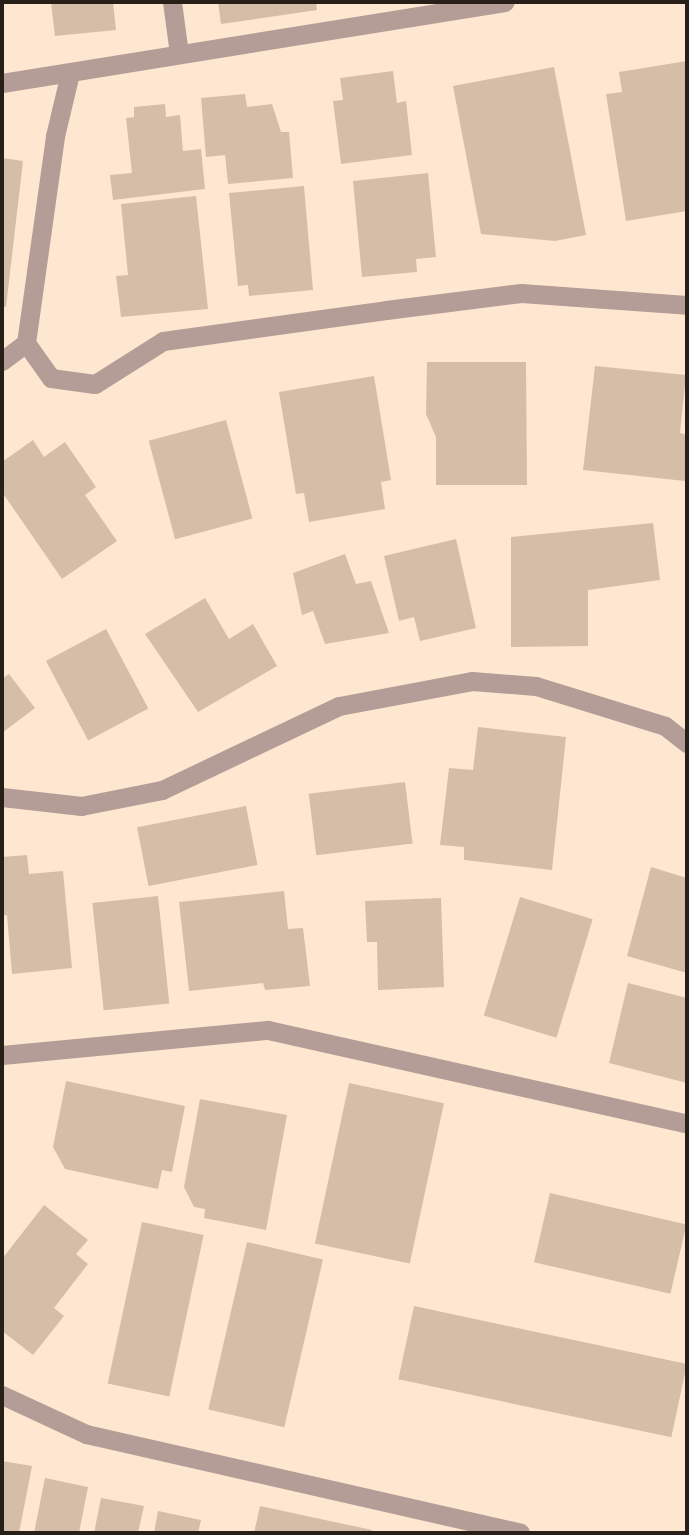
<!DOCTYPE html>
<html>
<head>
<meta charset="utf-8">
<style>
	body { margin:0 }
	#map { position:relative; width:689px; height:1535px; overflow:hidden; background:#fee7d0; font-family:Manrope,sans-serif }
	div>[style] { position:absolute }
	.building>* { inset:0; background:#d5bea8; transform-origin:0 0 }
	.service>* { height:19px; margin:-9.5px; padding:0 9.5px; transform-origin:9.5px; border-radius:9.5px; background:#b39d96 }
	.minor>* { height:19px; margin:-9.5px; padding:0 9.5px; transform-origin:9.5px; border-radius:9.5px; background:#b39d96 }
	.tertiary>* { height:19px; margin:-9.5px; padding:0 9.5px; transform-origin:9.5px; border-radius:9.5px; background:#b39d96 }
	span { translate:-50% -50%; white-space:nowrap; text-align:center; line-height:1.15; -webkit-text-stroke:7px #fee7d0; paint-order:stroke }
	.frame { position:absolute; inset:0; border:4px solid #282018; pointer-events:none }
</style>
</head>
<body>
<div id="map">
	<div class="building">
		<div style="clip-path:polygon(51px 2px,113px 2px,116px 30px,55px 36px)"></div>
		<div style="clip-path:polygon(218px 2px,316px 2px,317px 10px,221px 24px)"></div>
		<div style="clip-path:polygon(687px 61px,687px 211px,626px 221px,606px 94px,622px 92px,619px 72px)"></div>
		<div style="clip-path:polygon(554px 67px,586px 235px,555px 241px,481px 234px,453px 86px)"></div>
		<div style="clip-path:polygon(393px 71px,397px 103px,406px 101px,412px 155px,341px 164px,333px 101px,343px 100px,340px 78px)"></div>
		<div style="clip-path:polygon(245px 94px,247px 107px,272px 104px,281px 132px,289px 132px,293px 178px,228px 184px,225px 155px,206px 157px,201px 98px)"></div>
		<div style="clip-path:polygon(165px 104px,166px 117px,180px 115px,183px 151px,201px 149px,205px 189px,113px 200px,110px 175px,132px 173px,126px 118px,134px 117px,134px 107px)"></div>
		<div style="clip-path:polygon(2px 158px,23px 161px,6px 307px,2px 306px)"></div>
		<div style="clip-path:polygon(428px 173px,436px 257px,416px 259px,417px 272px,362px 277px,353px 181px)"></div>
		<div style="clip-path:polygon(304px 186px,313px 290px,249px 296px,248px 285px,238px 286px,229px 193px)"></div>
		<div style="clip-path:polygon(196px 196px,208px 309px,121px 317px,116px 276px,128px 275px,121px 204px)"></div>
		<div style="clip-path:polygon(427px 362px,526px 362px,527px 485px,436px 485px,436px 437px,426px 414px)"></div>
		<div style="clip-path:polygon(595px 366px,686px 375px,680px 433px,687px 435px,685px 481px,583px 470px)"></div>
		<div style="clip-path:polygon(374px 376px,391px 480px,381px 482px,385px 509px,309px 522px,304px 493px,296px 494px,279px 392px)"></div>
		<div style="left:226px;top:420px;width:102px;height:80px;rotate:75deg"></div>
		<div style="clip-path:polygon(33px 440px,44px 457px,65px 442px,96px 487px,85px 495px,117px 541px,62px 579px,2px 492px,2px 462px)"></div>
		<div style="clip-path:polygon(653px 523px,660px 580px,588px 590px,588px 646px,511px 647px,511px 537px)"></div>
		<div style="clip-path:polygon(456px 539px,476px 628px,420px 641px,414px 617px,399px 621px,384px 556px)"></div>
		<div style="clip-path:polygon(345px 554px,356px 584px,371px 581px,389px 633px,325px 644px,313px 611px,302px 615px,293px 573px)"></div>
		<div style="clip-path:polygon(205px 598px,229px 639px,253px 624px,277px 666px,198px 712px,145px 634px)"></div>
		<div style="left:106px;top:629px;width:90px;height:68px;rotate:62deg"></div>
		<div style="clip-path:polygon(9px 674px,35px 708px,2px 733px,2px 679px)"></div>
		<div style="clip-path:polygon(478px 727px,566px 737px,552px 870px,464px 860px,464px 847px,440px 845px,449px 768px,473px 770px)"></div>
		<div style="left:405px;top:782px;width:62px;height:97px;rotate:83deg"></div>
		<div style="left:246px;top:806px;width:60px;height:111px;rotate:79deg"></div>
		<div style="clip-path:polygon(27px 855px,29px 874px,63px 871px,72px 968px,12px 974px,7px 915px,2px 916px,2px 857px)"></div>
		<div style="clip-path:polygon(651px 867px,687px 878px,687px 973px,627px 956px)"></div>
		<div style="clip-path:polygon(284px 891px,288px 929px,303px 928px,310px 986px,265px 990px,263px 983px,189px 991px,179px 902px)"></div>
		<div style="left:158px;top:896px;width:108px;height:66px;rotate:84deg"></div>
		<div style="left:520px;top:897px;width:76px;height:124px;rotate:17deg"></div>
		<div style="clip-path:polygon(441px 898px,444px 987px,378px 990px,377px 942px,367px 942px,365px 901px)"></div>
		<div style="clip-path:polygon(628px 983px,687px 998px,687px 1083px,609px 1063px)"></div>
		<div style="clip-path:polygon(66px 1081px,185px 1106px,172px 1172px,162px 1170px,158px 1189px,65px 1169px,53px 1147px)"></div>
		<div style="left:349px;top:1083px;width:97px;height:164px;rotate:12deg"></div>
		<div style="clip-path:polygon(200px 1099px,287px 1115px,266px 1230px,204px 1218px,205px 1209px,194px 1207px,184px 1187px)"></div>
		<div style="left:550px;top:1193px;width:140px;height:71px;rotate:13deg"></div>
		<div style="clip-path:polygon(44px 1205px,88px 1240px,76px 1254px,88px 1264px,54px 1308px,64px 1316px,33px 1355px,2px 1331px,2px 1259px)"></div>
		<div style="left:142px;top:1222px;width:63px;height:165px;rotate:12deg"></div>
		<div style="left:247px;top:1242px;width:78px;height:172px;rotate:13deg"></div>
		<div style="left:414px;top:1306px;width:279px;height:75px;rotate:12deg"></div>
		<div style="clip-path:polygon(2px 1461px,32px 1466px,19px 1533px,2px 1531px)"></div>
		<div style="clip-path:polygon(45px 1478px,88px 1487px,79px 1533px,34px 1533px)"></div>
		<div style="clip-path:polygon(101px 1498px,144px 1506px,138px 1533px,94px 1533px)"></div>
		<div style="clip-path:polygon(260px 1506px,372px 1530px,371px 1533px,254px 1533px)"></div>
		<div style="clip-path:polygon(158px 1511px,201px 1520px,198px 1533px,154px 1533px)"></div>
	</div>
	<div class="service">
		<div style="left:26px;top:343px;width:43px;rotate:54.5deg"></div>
		<div style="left:51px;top:378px;width:44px;rotate:7.8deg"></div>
		<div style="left:95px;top:384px;width:80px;rotate:-32.3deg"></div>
		<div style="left:163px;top:341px;width:225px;rotate:-7.9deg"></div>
		<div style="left:386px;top:310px;width:136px;rotate:-7.2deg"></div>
		<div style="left:521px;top:293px;width:166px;rotate:4.1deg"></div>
		<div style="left:2px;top:797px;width:80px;rotate:6.5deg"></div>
		<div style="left:81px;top:806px;width:83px;rotate:-11.2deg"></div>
		<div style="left:162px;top:790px;width:196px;rotate:-25.4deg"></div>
		<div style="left:339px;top:706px;width:135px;rotate:-10.6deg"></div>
		<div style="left:472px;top:681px;width:64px;rotate:4.5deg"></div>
		<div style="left:536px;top:686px;width:135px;rotate:17.2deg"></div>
		<div style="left:665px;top:726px;width:28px;rotate:38deg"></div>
	</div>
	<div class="minor">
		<div style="left:172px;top:2px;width:52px;rotate:82.3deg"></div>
		<div style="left:2px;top:361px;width:30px;rotate:-37deg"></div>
		<div style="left:26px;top:343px;width:209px;rotate:-82deg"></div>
		<div style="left:55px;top:136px;width:65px;rotate:-76.6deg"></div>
		<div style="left:2px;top:1055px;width:267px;rotate:-5.4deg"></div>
		<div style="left:268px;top:1030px;width:429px;rotate:12.6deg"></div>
		<div style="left:2px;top:1395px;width:93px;rotate:24.9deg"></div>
		<div style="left:86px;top:1434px;width:445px;rotate:12.8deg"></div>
	</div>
	<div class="tertiary">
		<div style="left:2px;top:83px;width:509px;rotate:-9.15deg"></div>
	</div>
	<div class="frame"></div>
</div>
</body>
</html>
